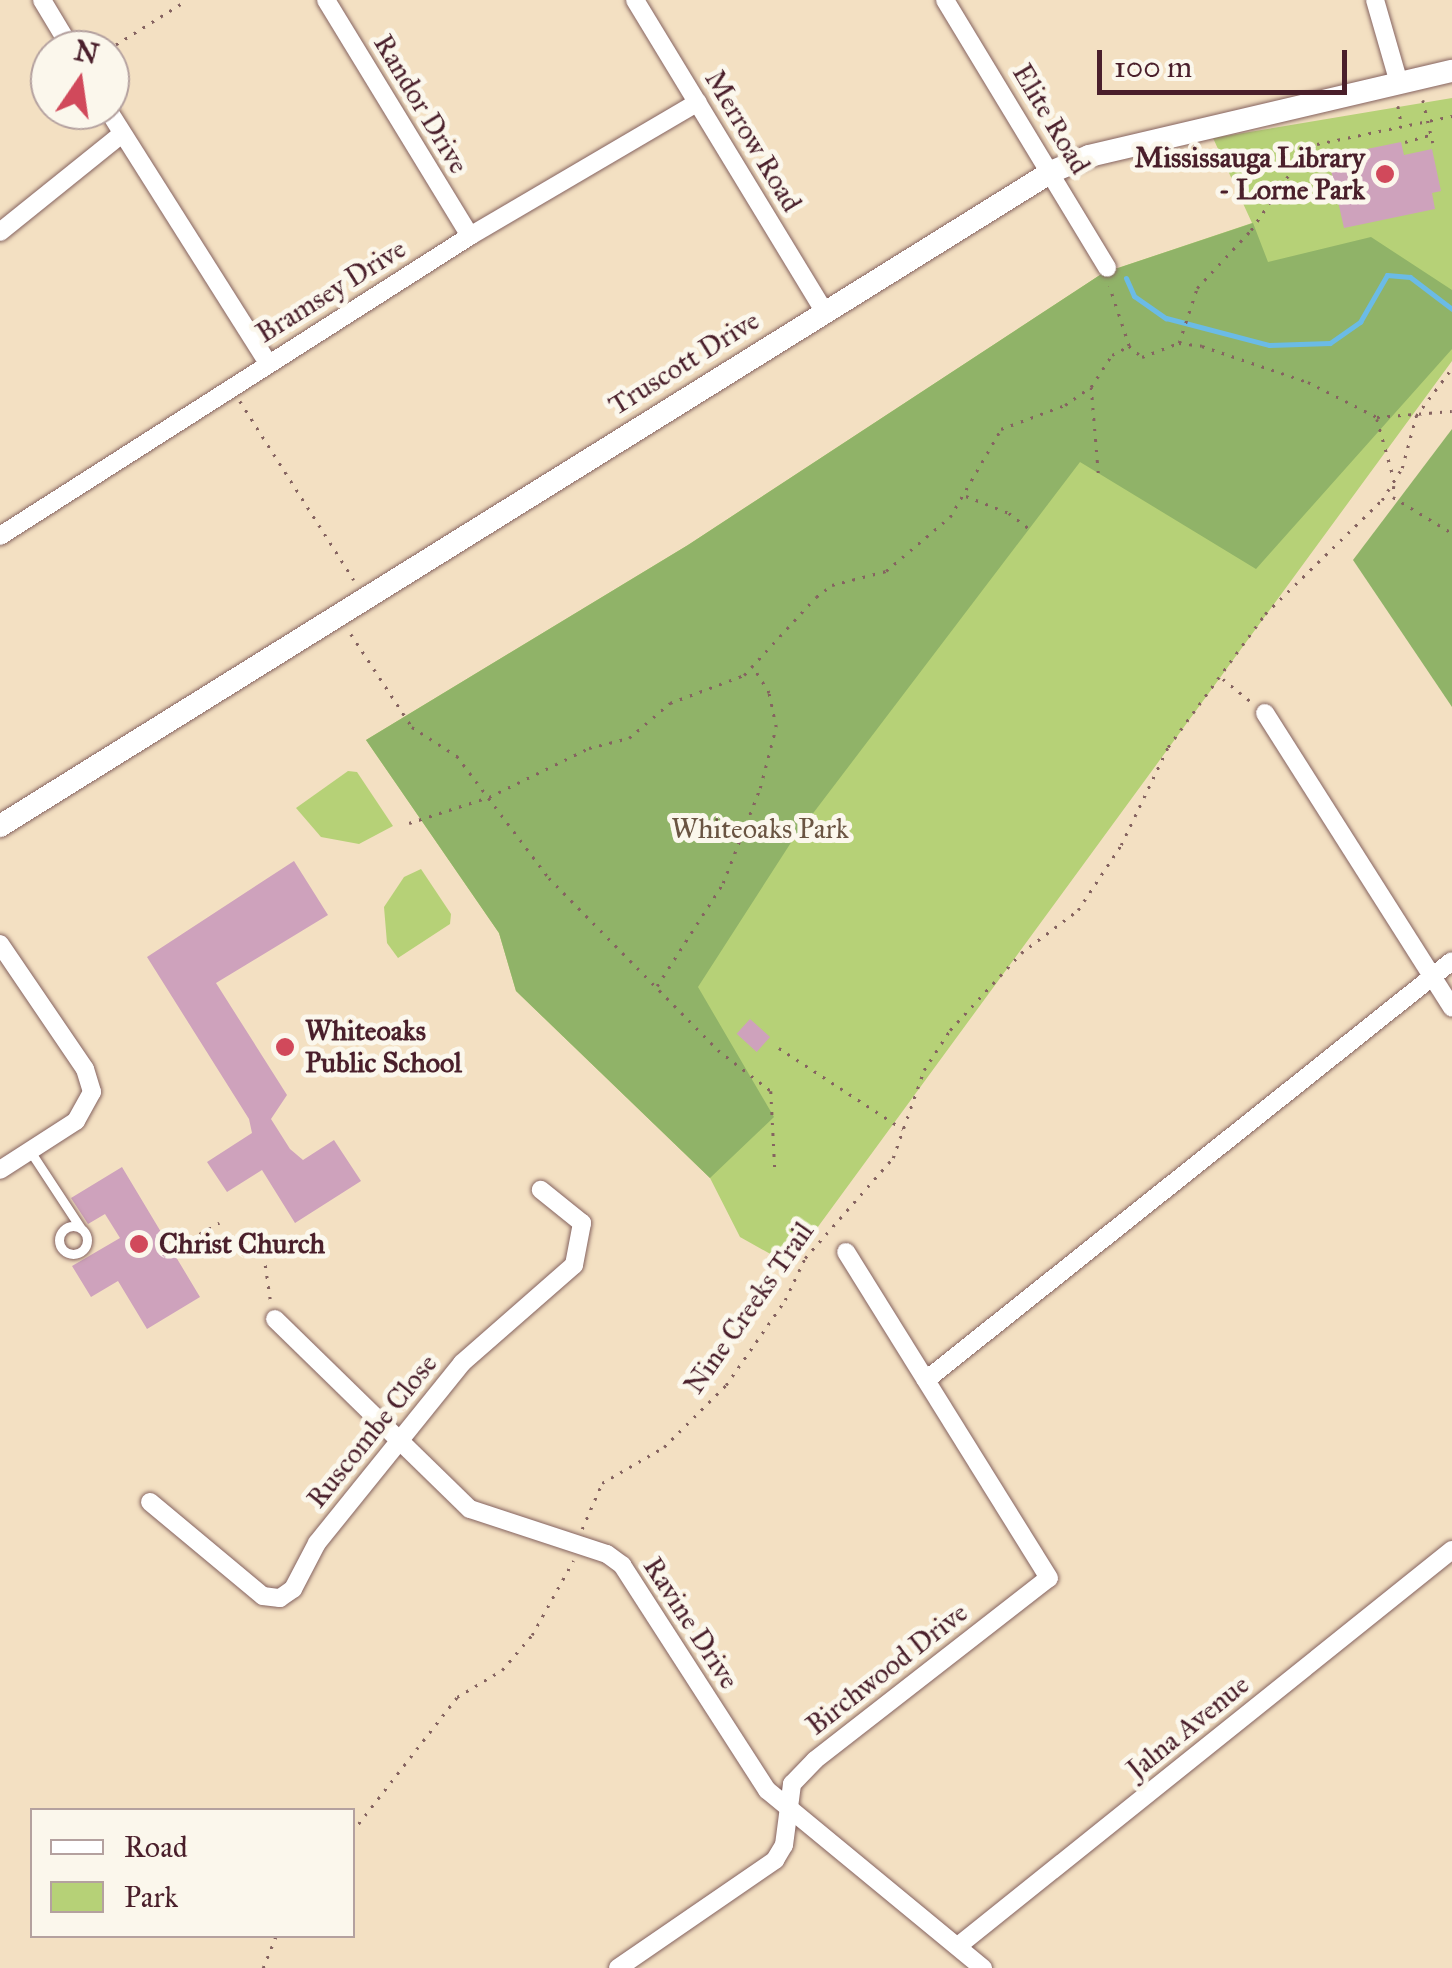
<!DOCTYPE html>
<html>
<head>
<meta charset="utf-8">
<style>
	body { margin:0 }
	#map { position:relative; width:1452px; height:1968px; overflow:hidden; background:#f3e0c2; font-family:"IM FELL Great Primer",serif }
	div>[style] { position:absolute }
	.green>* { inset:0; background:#b6d177 }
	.forest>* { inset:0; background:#90b368 }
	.stream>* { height:5px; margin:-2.5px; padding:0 2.5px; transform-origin:2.5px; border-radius:2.5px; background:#6bbbe6 }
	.building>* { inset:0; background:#cea2bc; transform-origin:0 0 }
	.path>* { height:2.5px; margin-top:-1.25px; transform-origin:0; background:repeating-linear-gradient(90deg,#856360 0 2.5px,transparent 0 10.5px) }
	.roads { filter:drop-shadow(0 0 2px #856360) drop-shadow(0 0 2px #856360) }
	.service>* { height:9px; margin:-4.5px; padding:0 4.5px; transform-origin:4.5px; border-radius:4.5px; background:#fff }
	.service>.ring { margin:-4.5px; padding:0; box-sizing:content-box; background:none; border:9px solid #fff; border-radius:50% }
	.minor>* { height:18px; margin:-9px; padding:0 9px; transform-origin:9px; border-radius:9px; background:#fff }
	.tertiary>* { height:22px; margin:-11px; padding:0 11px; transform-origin:11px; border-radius:11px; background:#fff }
	.dots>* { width:28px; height:28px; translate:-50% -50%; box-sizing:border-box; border:5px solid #fbf7ec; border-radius:50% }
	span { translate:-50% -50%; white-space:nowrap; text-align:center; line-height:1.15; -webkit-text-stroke:10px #fbf7ec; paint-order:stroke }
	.street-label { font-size:28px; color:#4a1f2b }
	.poi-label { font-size:28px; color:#4a1f2b; font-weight:700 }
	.right { translate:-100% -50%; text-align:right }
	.left { translate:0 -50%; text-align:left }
	.park-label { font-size:28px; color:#6a5442 }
	.legend { position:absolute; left:30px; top:1808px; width:325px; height:130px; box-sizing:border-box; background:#fbf7ec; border:2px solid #b4a19f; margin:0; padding:12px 18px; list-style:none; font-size:30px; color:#4a1f2b }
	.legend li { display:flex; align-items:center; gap:20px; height:50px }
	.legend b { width:50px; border:2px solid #b4a19f }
	.north { position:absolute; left:30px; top:30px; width:100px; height:100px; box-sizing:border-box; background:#fbf7ec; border:2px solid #b4a19f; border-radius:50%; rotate:13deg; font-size:28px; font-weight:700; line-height:40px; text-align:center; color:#4a1f2b }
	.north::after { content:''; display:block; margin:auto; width:35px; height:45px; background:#d1495b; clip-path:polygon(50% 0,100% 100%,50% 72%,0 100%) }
	.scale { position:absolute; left:1097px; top:50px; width:250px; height:45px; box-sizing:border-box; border:5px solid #4a1f2b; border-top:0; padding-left:12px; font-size:30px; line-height:35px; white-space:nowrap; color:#4a1f2b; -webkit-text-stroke:8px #fbf7ec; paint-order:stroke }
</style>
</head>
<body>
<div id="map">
	<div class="green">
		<div style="clip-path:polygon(1452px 98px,1452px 361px,790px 1265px,740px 1237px,710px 1178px,516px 991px,499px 933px,366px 740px,688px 545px,1103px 273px,1252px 223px,1213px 138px)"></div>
		<div style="clip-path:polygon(348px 771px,357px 772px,393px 826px,359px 844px,321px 837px,296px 808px)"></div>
		<div style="clip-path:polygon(421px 869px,451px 914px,450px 924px,398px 958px,387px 943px,384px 907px,404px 877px)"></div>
	</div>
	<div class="forest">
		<div style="clip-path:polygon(1253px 223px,1268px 262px,1371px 237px,1452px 290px,1452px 349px,1256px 569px,1080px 462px,792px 841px,698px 987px,774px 1117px,710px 1178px,516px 991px,499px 933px,366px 740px,688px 545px,1103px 273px)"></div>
		<div style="clip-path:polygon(1452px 429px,1452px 707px,1353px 560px)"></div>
	</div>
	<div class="stream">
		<div style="left:1126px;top:278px;width:20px;rotate:66deg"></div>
		<div style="left:1134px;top:296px;width:39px;rotate:35deg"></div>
		<div style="left:1166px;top:318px;width:106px;rotate:14.7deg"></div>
		<div style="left:1269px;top:345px;width:61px;rotate:-1.9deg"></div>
		<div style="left:1330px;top:343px;width:37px;rotate:-35deg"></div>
		<div style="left:1360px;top:322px;width:54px;rotate:-60.1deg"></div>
		<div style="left:1387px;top:275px;width:23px;rotate:5deg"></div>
		<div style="left:1410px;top:277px;width:53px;rotate:37.3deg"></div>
	</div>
	<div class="building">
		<div style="clip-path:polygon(1401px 142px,1404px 155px,1432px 149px,1441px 191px,1432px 193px,1435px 209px,1344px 228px,1328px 157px)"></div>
		<div style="clip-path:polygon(294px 861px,328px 915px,216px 983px,287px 1095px,271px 1119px,290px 1149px,303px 1160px,334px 1140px,361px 1181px,295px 1223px,262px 1170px,227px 1192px,207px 1162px,252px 1133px,249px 1119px,147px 957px)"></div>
		<div style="left:750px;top:1019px;width:27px;height:20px;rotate:42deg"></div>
		<div style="clip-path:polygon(122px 1167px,200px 1297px,147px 1329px,118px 1281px,91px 1297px,72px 1266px,120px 1238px,105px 1214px,88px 1224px,71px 1198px)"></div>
	</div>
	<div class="path">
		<div style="left:107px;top:50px;width:94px;rotate:-32deg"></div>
		<div style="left:1423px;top:100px;width:44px;rotate:76.9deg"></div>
		<div style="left:1398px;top:106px;width:20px;rotate:79deg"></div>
		<div style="left:1405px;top:142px;width:26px;rotate:-16deg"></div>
		<div style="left:1179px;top:343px;width:58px;rotate:-71.9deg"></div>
		<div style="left:1197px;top:288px;width:79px;rotate:-47deg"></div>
		<div style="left:1251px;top:230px;width:92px;rotate:-55.6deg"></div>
		<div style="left:1303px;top:154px;width:17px;rotate:-36deg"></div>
		<div style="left:1317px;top:144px;width:138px;rotate:-11.7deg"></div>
		<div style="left:1129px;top:346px;width:17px;rotate:40deg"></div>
		<div style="left:1142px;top:357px;width:40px;rotate:-21deg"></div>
		<div style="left:1179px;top:343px;width:23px;rotate:7deg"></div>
		<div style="left:1202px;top:346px;width:112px;rotate:18.8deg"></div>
		<div style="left:1308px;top:382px;width:77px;rotate:26.9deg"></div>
		<div style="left:1377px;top:417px;width:75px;rotate:-4.6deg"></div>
		<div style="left:240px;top:401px;width:212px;rotate:57.5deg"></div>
		<div style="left:1377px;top:419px;width:62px;rotate:74.2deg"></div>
		<div style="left:1098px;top:473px;width:86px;rotate:-94.7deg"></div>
		<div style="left:1091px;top:387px;width:38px;rotate:-57deg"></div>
		<div style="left:1112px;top:355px;width:19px;rotate:-28deg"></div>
		<div style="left:1129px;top:346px;width:63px;rotate:-108.4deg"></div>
		<div style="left:1394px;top:486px;width:11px;rotate:95deg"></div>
		<div style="left:1393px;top:497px;width:69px;rotate:31.4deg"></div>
		<div style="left:966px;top:496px;width:46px;rotate:21.6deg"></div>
		<div style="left:1009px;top:513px;width:31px;rotate:38deg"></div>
		<div style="left:351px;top:634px;width:111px;rotate:56.7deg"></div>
		<div style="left:412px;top:727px;width:54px;rotate:32.8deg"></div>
		<div style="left:457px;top:756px;width:153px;rotate:53deg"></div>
		<div style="left:549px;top:878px;width:241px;rotate:45.5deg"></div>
		<div style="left:718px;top:1050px;width:67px;rotate:37.7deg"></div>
		<div style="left:771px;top:1091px;width:78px;rotate:87.1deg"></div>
		<div style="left:1223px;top:679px;width:36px;rotate:39deg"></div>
		<div style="left:409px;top:823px;width:84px;rotate:-18deg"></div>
		<div style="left:489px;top:797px;width:111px;rotate:-26.1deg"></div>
		<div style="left:589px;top:748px;width:41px;rotate:-14deg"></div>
		<div style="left:629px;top:738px;width:54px;rotate:-40.5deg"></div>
		<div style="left:670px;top:703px;width:79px;rotate:-20.7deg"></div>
		<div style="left:744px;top:675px;width:106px;rotate:-47.3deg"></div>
		<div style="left:816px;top:597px;width:20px;rotate:-37deg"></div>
		<div style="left:832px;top:585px;width:56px;rotate:-14.5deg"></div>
		<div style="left:886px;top:571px;width:84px;rotate:-40.2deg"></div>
		<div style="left:950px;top:517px;width:102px;rotate:-59.9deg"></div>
		<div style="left:1001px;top:429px;width:68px;rotate:-20.6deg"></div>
		<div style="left:1065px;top:405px;width:32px;rotate:-35deg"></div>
		<div style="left:657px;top:986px;width:122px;rotate:-57.3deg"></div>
		<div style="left:723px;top:883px;width:102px;rotate:-68.7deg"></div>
		<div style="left:760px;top:788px;width:63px;rotate:-75.3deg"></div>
		<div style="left:776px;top:727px;width:35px;rotate:-102deg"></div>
		<div style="left:769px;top:693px;width:28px;rotate:-122deg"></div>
		<div style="left:779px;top:1048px;width:148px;rotate:33.2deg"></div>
		<div style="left:172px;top:1249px;width:54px;rotate:-29deg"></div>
		<div style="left:264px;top:1255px;width:49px;rotate:81.7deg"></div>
		<div style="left:582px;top:1529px;width:50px;rotate:-66.5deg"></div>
		<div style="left:602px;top:1483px;width:72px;rotate:-30.1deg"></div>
		<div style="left:664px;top:1447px;width:88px;rotate:-45deg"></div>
		<div style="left:726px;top:1385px;width:103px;rotate:-55.2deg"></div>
		<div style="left:785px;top:1300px;width:47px;rotate:-64.5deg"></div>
		<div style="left:805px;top:1258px;width:133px;rotate:-48.7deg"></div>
		<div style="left:893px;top:1158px;width:93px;rotate:-70.6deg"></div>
		<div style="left:924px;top:1070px;width:48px;rotate:-57deg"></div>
		<div style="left:950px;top:1030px;width:105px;rotate:-47.3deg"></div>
		<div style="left:1021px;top:953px;width:71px;rotate:-37deg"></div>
		<div style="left:1078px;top:910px;width:78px;rotate:-56.5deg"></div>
		<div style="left:1121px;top:845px;width:109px;rotate:-64.4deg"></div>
		<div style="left:1168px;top:747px;width:165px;rotate:-53.9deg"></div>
		<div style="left:1265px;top:614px;width:163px;rotate:-44.3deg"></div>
		<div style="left:1382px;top:500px;width:38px;rotate:-58deg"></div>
		<div style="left:1402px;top:468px;width:54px;rotate:-74.9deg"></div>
		<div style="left:1416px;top:416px;width:60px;rotate:-53.1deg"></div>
		<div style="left:352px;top:1832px;width:171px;rotate:-52.1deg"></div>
		<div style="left:457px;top:1697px;width:52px;rotate:-31deg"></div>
		<div style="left:502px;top:1670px;width:46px;rotate:-49.4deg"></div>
		<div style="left:532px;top:1635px;width:85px;rotate:-61deg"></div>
		<div style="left:263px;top:1968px;width:35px;rotate:-68deg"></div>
	</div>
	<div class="roads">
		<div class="service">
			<div style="left:30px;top:1151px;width:91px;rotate:56.7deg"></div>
			<div class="ring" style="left:59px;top:1226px;width:19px;height:19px"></div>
		</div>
		<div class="minor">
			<div style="left:42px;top:0;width:58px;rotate:59deg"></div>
			<div style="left:326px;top:0;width:276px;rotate:58.6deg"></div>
			<div style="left:635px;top:0;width:364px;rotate:58.7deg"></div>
			<div style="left:945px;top:0;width:313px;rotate:58.8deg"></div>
			<div style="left:1375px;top:0;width:86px;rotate:73.9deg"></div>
			<div style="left:108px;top:110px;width:299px;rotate:57.7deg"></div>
			<div style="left:0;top:232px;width:156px;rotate:-38.8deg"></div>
			<div style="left:0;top:536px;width:558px;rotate:-32.55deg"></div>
			<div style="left:470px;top:236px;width:264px;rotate:-30.4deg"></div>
			<div style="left:1265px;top:713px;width:349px;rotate:57.6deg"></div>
			<div style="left:0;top:944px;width:151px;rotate:55.8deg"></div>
			<div style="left:85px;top:1069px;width:24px;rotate:73deg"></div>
			<div style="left:92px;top:1092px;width:33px;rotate:119deg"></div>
			<div style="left:76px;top:1121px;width:90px;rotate:147.2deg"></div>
			<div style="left:275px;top:1319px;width:272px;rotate:44.3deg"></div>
			<div style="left:470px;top:1509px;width:144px;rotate:18.2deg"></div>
			<div style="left:607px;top:1554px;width:19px;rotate:36deg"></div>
			<div style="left:622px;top:1565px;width:268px;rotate:57.2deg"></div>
			<div style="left:767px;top:1790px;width:280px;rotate:39.5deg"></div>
			<div style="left:926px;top:1380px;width:672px;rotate:-38.54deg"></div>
			<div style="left:150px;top:1502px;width:147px;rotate:39.8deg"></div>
			<div style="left:263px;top:1596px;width:17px;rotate:7deg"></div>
			<div style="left:280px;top:1598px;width:16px;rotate:-35deg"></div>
			<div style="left:293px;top:1589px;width:52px;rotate:-62.4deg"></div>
			<div style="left:317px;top:1543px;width:231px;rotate:-51.1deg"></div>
			<div style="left:462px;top:1363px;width:149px;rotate:-41.2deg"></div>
			<div style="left:574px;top:1265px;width:43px;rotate:-79.2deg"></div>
			<div style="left:582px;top:1223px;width:53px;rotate:-141.2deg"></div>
			<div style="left:958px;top:1946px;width:633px;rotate:-38.72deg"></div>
			<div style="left:618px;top:1968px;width:191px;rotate:-34.5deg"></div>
			<div style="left:775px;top:1860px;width:17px;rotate:-59deg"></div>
			<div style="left:784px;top:1845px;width:62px;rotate:-82.5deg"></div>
			<div style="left:792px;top:1784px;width:33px;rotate:-46deg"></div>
			<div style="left:815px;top:1760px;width:296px;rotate:-37.9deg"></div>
			<div style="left:1049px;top:1578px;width:384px;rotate:-121.9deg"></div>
		</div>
		<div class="tertiary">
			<div style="left:0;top:826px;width:1238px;rotate:-31.89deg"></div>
			<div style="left:1051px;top:172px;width:41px;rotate:-22.8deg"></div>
			<div style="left:1089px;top:156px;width:373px;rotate:-13.2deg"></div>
		</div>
	</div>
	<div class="dots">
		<div style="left:1385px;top:174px;background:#d1495b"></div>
		<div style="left:285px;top:1047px;background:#d1495b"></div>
		<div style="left:139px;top:1244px;background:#d1495b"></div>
	</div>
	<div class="street-label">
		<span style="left:421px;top:104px;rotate:59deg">Randor Drive</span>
		<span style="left:1051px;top:119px;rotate:59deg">Elite Road</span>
		<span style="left:753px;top:141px;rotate:59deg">Merrow Road</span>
		<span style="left:331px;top:291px;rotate:-32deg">Bramsey Drive</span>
		<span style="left:684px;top:363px;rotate:-32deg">Truscott Drive</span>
		<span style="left:749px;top:1308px;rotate:-55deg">Nine Creeks Trail</span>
		<span style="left:372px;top:1431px;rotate:-51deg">Ruscombe Close</span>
		<span style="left:691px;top:1623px;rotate:57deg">Ravine Drive</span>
		<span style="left:887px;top:1669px;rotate:-38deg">Birchwood Drive</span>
		<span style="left:1188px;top:1727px;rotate:-39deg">Jalna Avenue</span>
	</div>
	<div class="poi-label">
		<span class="right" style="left:1365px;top:174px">Mississauga Library<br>- Lorne Park</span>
		<span class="left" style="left:305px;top:1047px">Whiteoaks<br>Public School</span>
		<span class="left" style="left:159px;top:1244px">Christ Church</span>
	</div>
	<div class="park-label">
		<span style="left:760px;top:829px">Whiteoaks Park</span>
	</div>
	<ul class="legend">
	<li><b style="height:12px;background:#fff"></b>Road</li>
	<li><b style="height:28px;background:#b6d177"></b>Park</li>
	</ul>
	<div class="north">N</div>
	<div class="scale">100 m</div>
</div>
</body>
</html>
